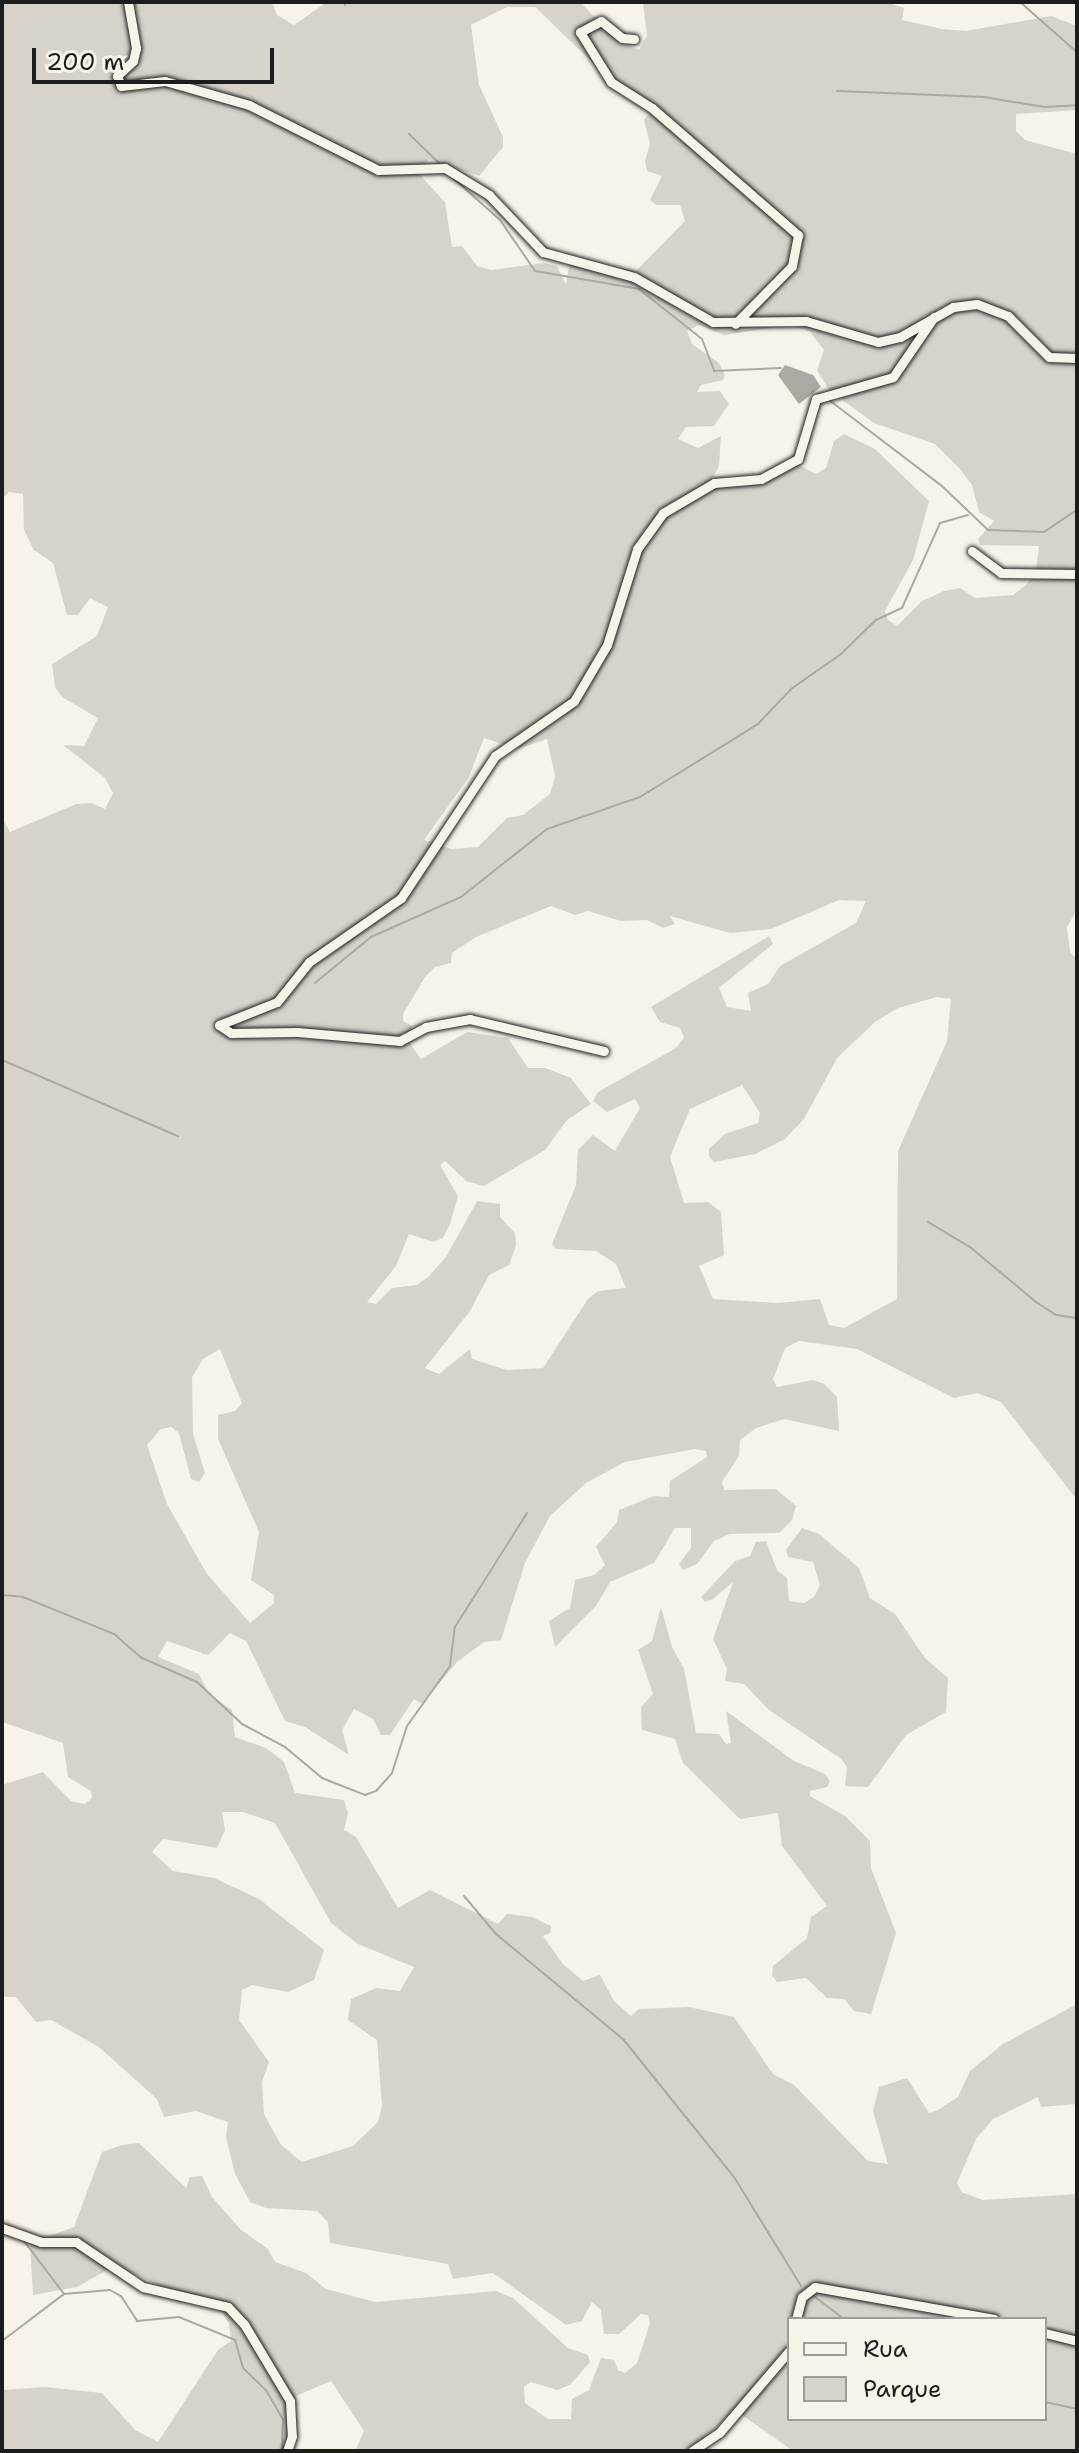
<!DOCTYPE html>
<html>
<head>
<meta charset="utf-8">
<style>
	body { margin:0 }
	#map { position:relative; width:1079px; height:2453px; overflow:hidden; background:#f7f3e8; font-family:"Shantell Sans",sans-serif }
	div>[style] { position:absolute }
	.green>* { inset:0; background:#d7d3cb }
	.water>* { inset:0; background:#aca9a2 }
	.stream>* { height:2px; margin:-1px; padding:0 1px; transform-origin:1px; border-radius:1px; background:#aca9a2 }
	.roads { filter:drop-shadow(0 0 2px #1c1c1c) drop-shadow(0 0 2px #1c1c1c) }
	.street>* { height:9px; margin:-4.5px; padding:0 4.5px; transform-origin:4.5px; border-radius:4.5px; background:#f7f3e8 }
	span { translate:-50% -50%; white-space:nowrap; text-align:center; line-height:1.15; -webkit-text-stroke:6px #f7f3e8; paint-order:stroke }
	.frame { position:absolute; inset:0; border:4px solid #1c1c1c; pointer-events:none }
	.legend { position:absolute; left:787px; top:2317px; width:260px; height:104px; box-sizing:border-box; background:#f7f3e8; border:2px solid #9f9d96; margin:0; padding:10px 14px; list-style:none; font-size:24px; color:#1c1c1c }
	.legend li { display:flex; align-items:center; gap:16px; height:40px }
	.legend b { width:40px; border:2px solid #9f9d96 }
	.scale { position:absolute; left:32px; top:48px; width:242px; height:36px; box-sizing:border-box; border:4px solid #1c1c1c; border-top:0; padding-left:10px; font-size:24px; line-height:28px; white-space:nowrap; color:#1c1c1c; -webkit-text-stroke:6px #f7f3e8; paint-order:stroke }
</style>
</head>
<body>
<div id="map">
	<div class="green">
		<div style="clip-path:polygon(evenodd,2px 2px,272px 2px,277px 15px,294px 25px,327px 2px,580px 2px,620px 43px,639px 50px,647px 36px,643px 2px,886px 2px,904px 8px,902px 20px,942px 29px,966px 31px,1051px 16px,1077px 26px,1077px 110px,1016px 114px,1016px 131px,1025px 140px,1077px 154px,1077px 910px,1067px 927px,1070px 952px,1077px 959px,1077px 1500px,1001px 1402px,977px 1393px,954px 1398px,857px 1349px,799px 1341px,785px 1348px,773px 1379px,777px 1387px,813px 1380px,824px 1384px,837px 1397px,839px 1431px,784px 1419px,756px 1428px,740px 1440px,739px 1456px,722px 1482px,724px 1490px,776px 1489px,796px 1506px,792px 1520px,779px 1533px,730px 1534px,714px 1541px,697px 1564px,683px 1570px,679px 1564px,691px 1548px,691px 1528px,675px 1528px,654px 1563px,610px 1582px,596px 1606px,555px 1647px,549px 1621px,570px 1608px,575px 1580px,594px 1575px,605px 1565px,596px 1547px,617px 1522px,619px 1510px,654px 1496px,669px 1497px,670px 1481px,707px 1457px,706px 1451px,695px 1449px,625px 1462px,586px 1483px,550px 1516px,525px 1563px,501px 1640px,484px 1642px,457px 1662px,422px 1704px,414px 1699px,390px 1735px,381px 1735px,373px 1719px,354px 1709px,342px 1730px,349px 1755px,305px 1727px,285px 1721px,246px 1641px,230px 1633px,208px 1655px,167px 1641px,158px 1657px,199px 1674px,209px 1694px,232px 1710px,235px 1737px,266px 1748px,284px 1762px,295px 1793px,344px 1800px,348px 1813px,344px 1830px,356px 1837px,398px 1908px,430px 1890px,498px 1924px,507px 1914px,532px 1917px,551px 1926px,550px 1933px,543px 1936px,563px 1964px,583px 1981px,600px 1975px,614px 2001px,631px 2016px,639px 2009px,689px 2007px,734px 2017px,773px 2074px,794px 2085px,868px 2161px,888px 2164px,873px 2111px,879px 2087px,907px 2078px,929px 2113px,936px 2111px,958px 2097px,970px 2071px,1003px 2044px,1077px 2004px,1077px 2104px,1041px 2107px,1038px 2097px,993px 2119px,976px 2139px,957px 2183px,961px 2192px,983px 2200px,1077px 2194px,1077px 2451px,793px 2451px,742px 2415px,727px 2417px,690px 2451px,355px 2451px,364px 2431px,331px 2381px,296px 2396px,292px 2451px,2px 2451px,2px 2390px,45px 2387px,102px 2393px,135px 2430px,158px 2442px,218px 2350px,231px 2341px,229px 2323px,214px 2301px,173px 2292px,116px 2265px,77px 2287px,33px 2295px,30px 2243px,74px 2227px,102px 2152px,122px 2145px,139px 2143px,186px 2188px,190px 2177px,202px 2176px,212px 2197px,240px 2229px,268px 2249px,275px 2262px,306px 2273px,326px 2289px,375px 2302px,496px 2291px,513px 2298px,568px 2348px,588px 2355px,590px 2362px,570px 2385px,557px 2390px,531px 2382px,524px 2387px,525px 2403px,548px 2419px,571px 2419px,572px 2399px,589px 2390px,601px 2358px,614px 2360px,618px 2370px,625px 2373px,637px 2363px,650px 2323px,648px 2315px,641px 2314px,619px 2334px,604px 2334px,601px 2310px,592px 2302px,582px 2321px,566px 2325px,493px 2273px,453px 2279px,448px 2264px,330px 2243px,328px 2222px,317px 2211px,266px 2208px,250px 2202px,235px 2174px,226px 2137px,228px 2122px,196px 2111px,164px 2117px,157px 2099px,99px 2047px,51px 2020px,36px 2022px,16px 1997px,2px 1997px,2px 1785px,43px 1772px,71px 1801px,85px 1804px,92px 1798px,91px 1791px,68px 1777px,63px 1743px,2px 1722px,2px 818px,10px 832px,76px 804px,91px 803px,105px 809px,113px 793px,105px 778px,63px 745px,84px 746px,98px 718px,62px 697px,55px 687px,52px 664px,97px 636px,108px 607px,90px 598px,78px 615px,67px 615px,53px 563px,34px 550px,24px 530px,23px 494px,9px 492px,2px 499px,2px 2px,507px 7px,535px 7px,615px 84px,654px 108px,644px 120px,650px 144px,645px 161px,647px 171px,662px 176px,650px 200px,656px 205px,680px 205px,685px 221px,636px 271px,570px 260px,566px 285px,557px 266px,544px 263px,491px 270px,477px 266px,462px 246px,452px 247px,445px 202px,418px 173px,429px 159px,479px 176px,503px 147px,503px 137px,479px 85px,471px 25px,507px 7px,2px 2px,699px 325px,724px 335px,791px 325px,810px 332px,824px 350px,817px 370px,829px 390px,874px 423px,935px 444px,960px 469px,972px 485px,979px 512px,994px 521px,978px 539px,980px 545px,1039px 546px,1036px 571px,1026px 585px,1013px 595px,975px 598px,960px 588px,944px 591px,922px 601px,897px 626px,888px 620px,885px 611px,913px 560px,929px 501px,875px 449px,844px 434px,834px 441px,826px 468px,816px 474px,795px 463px,762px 484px,709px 485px,719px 466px,721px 436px,698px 448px,678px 439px,686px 427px,714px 426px,729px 404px,720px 391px,697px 392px,701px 385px,723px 380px,725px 375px,719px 363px,692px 344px,687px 331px,699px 325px,2px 2px,484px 738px,518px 749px,547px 739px,555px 776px,550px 794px,523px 815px,507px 818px,478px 847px,451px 849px,424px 840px,469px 777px,484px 738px,2px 2px,839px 900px,866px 901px,856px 923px,780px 966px,768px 984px,748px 993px,751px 1011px,727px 1007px,719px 988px,773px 944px,769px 936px,651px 1007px,660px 1022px,680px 1028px,684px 1037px,676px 1048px,598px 1092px,593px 1101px,607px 1112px,635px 1099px,640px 1108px,615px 1151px,593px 1135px,578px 1150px,576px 1185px,552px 1244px,556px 1249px,596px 1251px,616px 1264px,626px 1288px,598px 1291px,588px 1299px,543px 1368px,507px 1370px,472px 1359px,470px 1349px,439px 1374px,425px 1368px,470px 1311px,489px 1275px,509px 1265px,516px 1245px,515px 1233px,500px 1217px,500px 1204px,477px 1201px,446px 1257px,429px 1276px,417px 1285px,392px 1288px,376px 1304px,367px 1302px,396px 1266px,409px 1234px,433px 1242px,443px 1238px,450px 1224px,458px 1196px,440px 1165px,445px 1161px,466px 1181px,484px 1186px,545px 1150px,567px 1120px,591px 1104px,571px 1078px,545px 1068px,528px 1068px,508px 1038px,467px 1032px,421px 1059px,409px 1042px,412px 1026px,403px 1021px,403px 1014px,425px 977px,435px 967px,451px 963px,452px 953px,476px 937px,551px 906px,575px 915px,588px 911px,621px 921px,647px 920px,663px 928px,675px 924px,670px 916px,730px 933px,771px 929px,839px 900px,2px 2px,937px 997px,951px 999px,947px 1041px,898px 1151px,897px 1299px,844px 1328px,829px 1325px,820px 1299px,778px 1303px,713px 1299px,699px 1266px,724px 1255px,721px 1212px,708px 1202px,684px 1203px,670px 1157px,690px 1109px,742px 1085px,760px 1113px,758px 1123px,725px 1134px,709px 1149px,709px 1156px,714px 1162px,755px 1154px,785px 1139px,804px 1119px,837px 1058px,875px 1022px,898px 1008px,937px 997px,2px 2px,220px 1349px,242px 1403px,235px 1411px,218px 1415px,218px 1439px,259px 1532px,251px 1580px,274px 1595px,274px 1603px,250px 1623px,207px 1574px,167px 1504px,147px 1445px,161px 1429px,171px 1427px,179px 1433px,191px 1479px,199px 1482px,205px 1473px,193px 1434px,192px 1377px,203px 1359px,220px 1349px,2px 2px,222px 1812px,243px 1812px,275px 1823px,331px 1923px,358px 1944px,414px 1967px,400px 1991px,376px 1988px,351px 1999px,348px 2020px,377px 2040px,382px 2106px,378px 2122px,353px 2146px,302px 2162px,281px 2145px,264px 2114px,262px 2082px,269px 2062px,239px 2020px,242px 1990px,252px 1985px,288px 1992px,314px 1980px,324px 1950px,259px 1899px,214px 1878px,173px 1871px,152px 1852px,163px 1839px,217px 1848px,225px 1830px,222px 1812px,2px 2px,789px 2319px,1045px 2319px,1045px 2419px,789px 2419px,789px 2319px)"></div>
		<div style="clip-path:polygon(802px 1528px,819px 1534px,859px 1568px,870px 1598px,895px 1614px,925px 1658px,948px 1678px,946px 1712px,906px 1735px,868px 1787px,845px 1786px,847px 1767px,841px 1759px,769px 1710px,744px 1684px,725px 1681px,727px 1669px,713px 1639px,733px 1582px,713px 1599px,705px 1602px,701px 1597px,735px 1561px,750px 1556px,756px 1542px,766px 1541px,777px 1570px,787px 1578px,789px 1601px,804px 1603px,814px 1597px,820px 1585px,813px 1562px,788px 1557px,786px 1550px)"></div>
		<div style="clip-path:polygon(661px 1607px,672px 1647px,684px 1669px,696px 1733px,719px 1734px,726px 1744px,731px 1743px,726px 1711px,794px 1761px,825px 1774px,830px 1781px,827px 1787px,810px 1791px,810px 1796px,845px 1816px,870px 1841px,871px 1868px,896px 1933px,871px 2014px,854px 2011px,844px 1999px,827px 1998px,806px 1978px,777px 1982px,772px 1975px,773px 1966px,807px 1938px,811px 1917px,827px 1906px,782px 1846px,778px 1813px,740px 1819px,683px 1763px,675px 1739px,642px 1730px,641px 1707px,653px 1694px,638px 1650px,652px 1641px)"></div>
	</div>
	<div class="water">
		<div style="clip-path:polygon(785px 365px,813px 375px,821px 387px,799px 404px,778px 375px)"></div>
	</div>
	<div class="stream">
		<div style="left:1020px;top:2px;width:76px;rotate:41.3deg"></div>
		<div style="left:345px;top:5px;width:3px;rotate:-90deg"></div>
		<div style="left:837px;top:91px;width:147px;rotate:2.3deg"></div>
		<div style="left:984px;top:97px;width:61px;rotate:9.5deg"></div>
		<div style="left:1044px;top:107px;width:33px;rotate:-3deg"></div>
		<div style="left:409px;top:134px;width:42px;rotate:44deg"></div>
		<div style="left:453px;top:178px;width:63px;rotate:41.8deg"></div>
		<div style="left:500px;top:220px;width:62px;rotate:55.5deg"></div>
		<div style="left:535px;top:271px;width:106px;rotate:9.8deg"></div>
		<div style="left:639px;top:289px;width:80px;rotate:38.4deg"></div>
		<div style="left:702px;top:339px;width:34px;rotate:69deg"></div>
		<div style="left:714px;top:371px;width:67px;rotate:-2.6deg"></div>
		<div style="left:829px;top:400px;width:143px;rotate:37.3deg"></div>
		<div style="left:943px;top:487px;width:62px;rotate:43.7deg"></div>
		<div style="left:988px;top:530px;width:56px;rotate:2deg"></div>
		<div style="left:1044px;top:532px;width:40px;rotate:-34deg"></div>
		<div style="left:315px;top:983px;width:72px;rotate:-39.4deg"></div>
		<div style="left:371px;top:937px;width:98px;rotate:-24deg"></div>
		<div style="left:461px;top:897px;width:110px;rotate:-38.3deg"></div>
		<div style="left:547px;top:829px;width:98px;rotate:-19deg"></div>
		<div style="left:640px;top:797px;width:139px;rotate:-31.7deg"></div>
		<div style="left:758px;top:724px;width:48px;rotate:-46.7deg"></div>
		<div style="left:791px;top:689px;width:61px;rotate:-35deg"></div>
		<div style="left:841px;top:654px;width:49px;rotate:-44.2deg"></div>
		<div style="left:876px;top:620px;width:29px;rotate:-25deg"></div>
		<div style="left:902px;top:608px;width:93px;rotate:-65.9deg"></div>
		<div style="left:940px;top:523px;width:29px;rotate:-16deg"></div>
		<div style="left:2px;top:1060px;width:192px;rotate:23.4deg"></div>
		<div style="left:928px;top:1222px;width:49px;rotate:30.8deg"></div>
		<div style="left:970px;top:1247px;width:86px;rotate:39.8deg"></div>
		<div style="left:1036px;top:1302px;width:24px;rotate:33deg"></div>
		<div style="left:1056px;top:1315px;width:21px;rotate:8deg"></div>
		<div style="left:2px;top:1595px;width:21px;rotate:5deg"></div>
		<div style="left:23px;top:1597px;width:98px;rotate:22.1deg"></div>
		<div style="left:114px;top:1634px;width:37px;rotate:41deg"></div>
		<div style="left:142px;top:1658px;width:60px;rotate:23.6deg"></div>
		<div style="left:197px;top:1682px;width:62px;rotate:43deg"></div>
		<div style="left:242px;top:1724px;width:49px;rotate:28.1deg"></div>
		<div style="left:285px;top:1747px;width:48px;rotate:40deg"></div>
		<div style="left:322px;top:1778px;width:46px;rotate:21.6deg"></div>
		<div style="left:365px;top:1795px;width:12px;rotate:-20deg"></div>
		<div style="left:376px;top:1791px;width:24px;rotate:-48deg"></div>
		<div style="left:392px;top:1773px;width:49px;rotate:-72.3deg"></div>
		<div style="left:407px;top:1726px;width:74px;rotate:-54.4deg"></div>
		<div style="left:450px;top:1666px;width:39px;rotate:-83deg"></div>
		<div style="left:455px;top:1627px;width:135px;rotate:-57.7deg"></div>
		<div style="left:464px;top:1896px;width:50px;rotate:49.9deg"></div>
		<div style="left:496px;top:1934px;width:165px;rotate:39.6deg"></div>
		<div style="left:623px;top:2039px;width:177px;rotate:51.2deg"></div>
		<div style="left:734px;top:2177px;width:128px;rotate:58.4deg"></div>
		<div style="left:24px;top:2241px;width:66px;rotate:53deg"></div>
		<div style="left:64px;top:2294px;width:46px;rotate:-5deg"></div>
		<div style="left:110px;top:2290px;width:13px;rotate:29deg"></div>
		<div style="left:121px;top:2296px;width:30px;rotate:57deg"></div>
		<div style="left:137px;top:2321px;width:42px;rotate:-5.4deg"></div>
		<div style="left:179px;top:2317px;width:61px;rotate:22.3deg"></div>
		<div style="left:235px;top:2340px;width:29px;rotate:74deg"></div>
		<div style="left:243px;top:2368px;width:32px;rotate:44deg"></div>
		<div style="left:266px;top:2390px;width:34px;rotate:60deg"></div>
		<div style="left:283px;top:2419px;width:32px;rotate:92deg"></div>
		<div style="left:811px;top:2294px;width:41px;rotate:37.1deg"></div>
		<div style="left:2px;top:2341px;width:78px;rotate:-37.2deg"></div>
		<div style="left:1045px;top:2402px;width:33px;rotate:12deg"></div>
	</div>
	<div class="roads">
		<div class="street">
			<div style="left:128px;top:2px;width:47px;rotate:80.1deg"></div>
			<div style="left:136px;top:48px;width:13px;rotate:103deg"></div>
			<div style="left:133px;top:61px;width:22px;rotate:137deg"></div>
			<div style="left:117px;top:76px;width:11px;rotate:68deg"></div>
			<div style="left:121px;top:86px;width:44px;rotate:-6.5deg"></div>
			<div style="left:165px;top:81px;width:87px;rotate:15.9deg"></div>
			<div style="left:249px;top:105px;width:144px;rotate:26.7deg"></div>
			<div style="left:378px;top:170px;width:67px;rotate:-1.7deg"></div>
			<div style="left:445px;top:168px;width:52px;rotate:31.5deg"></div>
			<div style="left:489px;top:195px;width:79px;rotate:46.5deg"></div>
			<div style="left:543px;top:252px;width:94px;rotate:15.4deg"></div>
			<div style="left:634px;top:277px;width:91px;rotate:29.7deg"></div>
			<div style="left:713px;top:322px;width:93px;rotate:-0.6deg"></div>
			<div style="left:806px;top:321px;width:75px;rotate:16.3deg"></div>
			<div style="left:878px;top:342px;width:23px;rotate:-13deg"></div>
			<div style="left:900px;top:337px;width:61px;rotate:-29.5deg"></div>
			<div style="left:953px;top:307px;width:24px;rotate:-7deg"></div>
			<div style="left:977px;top:304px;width:33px;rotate:21deg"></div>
			<div style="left:1008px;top:316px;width:58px;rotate:45deg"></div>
			<div style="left:1049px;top:357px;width:28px;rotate:2deg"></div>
			<div style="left:634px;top:39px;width:12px;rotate:-175deg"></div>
			<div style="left:622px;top:38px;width:27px;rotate:-141deg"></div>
			<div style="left:601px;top:21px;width:24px;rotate:152deg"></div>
			<div style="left:580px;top:32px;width:59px;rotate:58.2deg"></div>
			<div style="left:611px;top:82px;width:49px;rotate:32.4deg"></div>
			<div style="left:652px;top:108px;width:194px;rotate:41deg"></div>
			<div style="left:798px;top:235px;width:32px;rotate:101deg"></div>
			<div style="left:792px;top:266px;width:81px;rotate:134.5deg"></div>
			<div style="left:972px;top:551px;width:36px;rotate:37deg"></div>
			<div style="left:1001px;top:573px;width:76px;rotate:0.8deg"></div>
			<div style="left:604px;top:1051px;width:138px;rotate:-166.6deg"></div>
			<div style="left:470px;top:1019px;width:45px;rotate:169.7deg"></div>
			<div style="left:426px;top:1027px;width:30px;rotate:152deg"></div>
			<div style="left:400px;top:1041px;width:103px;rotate:-175deg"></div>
			<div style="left:297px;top:1032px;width:66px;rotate:179.1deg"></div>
			<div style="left:231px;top:1033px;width:14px;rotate:-146deg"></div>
			<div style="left:219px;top:1025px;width:62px;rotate:-21.6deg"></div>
			<div style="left:277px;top:1002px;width:51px;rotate:-51.3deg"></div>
			<div style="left:309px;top:962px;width:112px;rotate:-34.8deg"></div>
			<div style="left:401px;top:898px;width:170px;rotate:-56.5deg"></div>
			<div style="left:495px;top:756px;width:96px;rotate:-34.8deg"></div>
			<div style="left:574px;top:701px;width:65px;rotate:-59.5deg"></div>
			<div style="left:607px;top:645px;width:101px;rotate:-72.6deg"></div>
			<div style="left:637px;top:549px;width:44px;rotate:-54.2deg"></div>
			<div style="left:663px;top:513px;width:59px;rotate:-30.5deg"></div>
			<div style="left:714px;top:483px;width:47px;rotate:-4.9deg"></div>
			<div style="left:761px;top:479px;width:42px;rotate:-28.4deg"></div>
			<div style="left:798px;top:459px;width:63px;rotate:-73.3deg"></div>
			<div style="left:816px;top:399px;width:80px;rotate:-15.9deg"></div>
			<div style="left:893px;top:377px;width:73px;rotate:-55.7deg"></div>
			<div style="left:2px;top:2228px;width:41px;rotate:19.7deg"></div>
			<div style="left:41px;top:2242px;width:35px"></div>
			<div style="left:76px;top:2242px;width:81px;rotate:33.9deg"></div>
			<div style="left:143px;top:2287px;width:87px;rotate:13.2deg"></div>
			<div style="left:228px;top:2307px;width:23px;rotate:47deg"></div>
			<div style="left:244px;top:2324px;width:90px;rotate:59.1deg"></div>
			<div style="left:290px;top:2401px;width:35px;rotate:87deg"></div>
			<div style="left:292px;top:2436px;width:16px;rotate:108deg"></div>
			<div style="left:796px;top:2319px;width:23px;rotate:-75deg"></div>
			<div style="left:802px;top:2297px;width:16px;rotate:-38deg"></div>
			<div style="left:815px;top:2287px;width:182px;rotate:10.1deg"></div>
			<div style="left:1045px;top:2333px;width:33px;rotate:14deg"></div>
			<div style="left:692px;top:2451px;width:32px;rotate:-34deg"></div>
			<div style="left:719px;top:2433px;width:108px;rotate:-49.5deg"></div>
		</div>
	</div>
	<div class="frame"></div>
	<ul class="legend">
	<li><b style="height:10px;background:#f7f3e8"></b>Rua</li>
	<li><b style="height:22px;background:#d7d3cb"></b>Parque</li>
	</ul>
	<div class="scale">200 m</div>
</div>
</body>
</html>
